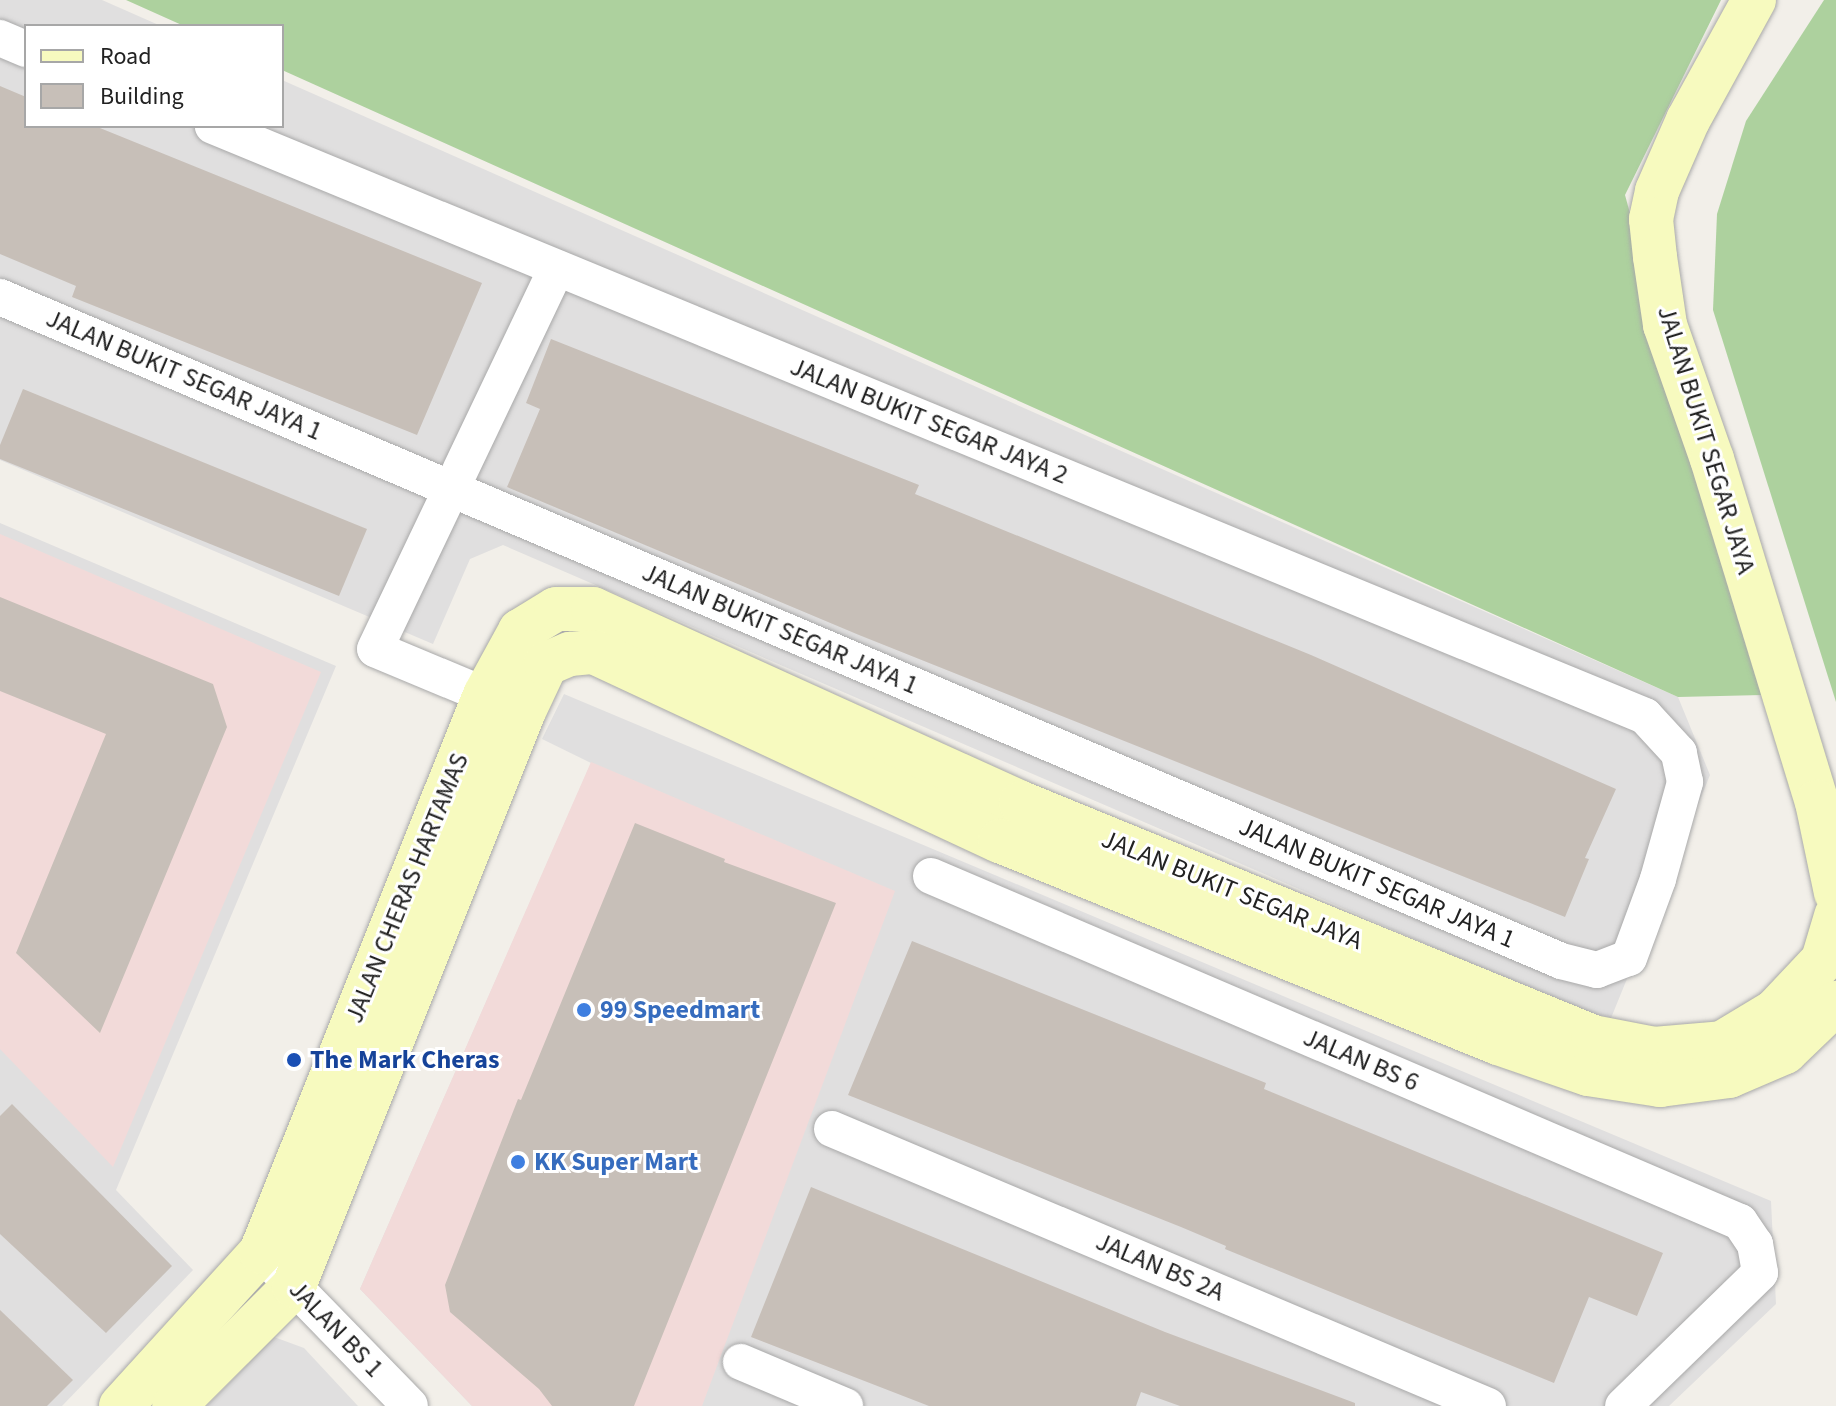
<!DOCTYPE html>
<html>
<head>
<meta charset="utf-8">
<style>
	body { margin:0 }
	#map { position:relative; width:1836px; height:1406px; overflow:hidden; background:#f2efe9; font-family:"Source Sans 3",sans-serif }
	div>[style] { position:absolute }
	.residential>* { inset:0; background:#e0dfdf }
	.commercial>* { inset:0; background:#f2dad9 }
	.forest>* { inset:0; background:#add19e }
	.building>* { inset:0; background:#c7bfb8 }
	.roads { filter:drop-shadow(0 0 2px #a9a9a9) drop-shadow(0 0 2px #a9a9a9) }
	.street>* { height:36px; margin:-18px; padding:0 18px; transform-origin:18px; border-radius:18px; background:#fff }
	.secondary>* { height:44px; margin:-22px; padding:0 22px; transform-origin:22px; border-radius:22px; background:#f7fabf }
	.dots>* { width:22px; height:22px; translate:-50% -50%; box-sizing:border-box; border:4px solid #fff; border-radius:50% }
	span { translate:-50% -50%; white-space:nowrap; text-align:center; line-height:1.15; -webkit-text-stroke:6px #fff; paint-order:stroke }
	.street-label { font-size:26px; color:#222 }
	.shop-label { font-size:26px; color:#366cbe; font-weight:700 }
	.left { translate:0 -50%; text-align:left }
	.transit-label { font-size:26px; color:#164399; font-weight:700 }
	.legend { position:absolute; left:24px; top:24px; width:260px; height:104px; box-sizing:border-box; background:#fff; border:2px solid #a7a7a7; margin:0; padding:10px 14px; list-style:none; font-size:24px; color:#222 }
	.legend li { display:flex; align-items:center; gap:16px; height:40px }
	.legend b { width:40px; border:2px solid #a7a7a7 }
</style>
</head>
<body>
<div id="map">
	<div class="residential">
		<div style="clip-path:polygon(0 0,102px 0,161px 26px,26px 26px,26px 126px,282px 126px,282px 80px,1678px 697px,1710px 775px,1609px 1023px,503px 545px,470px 559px,433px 644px,0 460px)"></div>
		<div style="clip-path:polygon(0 523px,336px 666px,116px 1190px,193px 1270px,62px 1406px,0 1406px)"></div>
		<div style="clip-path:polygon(564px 694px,1771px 1201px,1776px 1304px,1669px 1406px,472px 1406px,360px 1289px,591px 763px,542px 739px)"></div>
		<div style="clip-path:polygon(274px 1337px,304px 1348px,358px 1406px,207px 1406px)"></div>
	</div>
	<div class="commercial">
		<div style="clip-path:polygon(0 534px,321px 672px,113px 1167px,0 1049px)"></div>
		<div style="clip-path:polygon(591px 762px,895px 891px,702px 1406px,472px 1406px,360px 1289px)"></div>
	</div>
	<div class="forest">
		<div style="clip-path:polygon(126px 0,1721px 0,1625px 195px,1762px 695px,1678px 697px,282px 70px,282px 26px,184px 26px)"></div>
		<div style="clip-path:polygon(1824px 0,1836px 0,1836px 702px,1713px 310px,1717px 214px,1746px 121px)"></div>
	</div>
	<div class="building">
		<div style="clip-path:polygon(0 86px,26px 97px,26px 126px,95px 126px,482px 283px,417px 435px,72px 297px,76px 286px,0 254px)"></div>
		<div style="clip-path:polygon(551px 339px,919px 485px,915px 494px,1311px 655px,1616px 789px,1585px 858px,1589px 859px,1565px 917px,859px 635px,507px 487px,540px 409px,526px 403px)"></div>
		<div style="clip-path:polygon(23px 389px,367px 529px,339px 596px,0 459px,0 445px)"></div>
		<div style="clip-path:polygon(0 597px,213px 684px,227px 727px,100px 1033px,16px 953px,106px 734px,0 691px)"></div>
		<div style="clip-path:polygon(635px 823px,725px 859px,724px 862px,836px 903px,634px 1406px,552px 1406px,539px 1389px,450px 1312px,445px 1285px,518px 1099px,521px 1100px)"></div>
		<div style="clip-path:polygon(912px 941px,1266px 1083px,1264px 1089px,1663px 1253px,1637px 1316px,1589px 1297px,1554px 1383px,1225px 1249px,1226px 1246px,1181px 1227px,848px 1095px)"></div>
		<div style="clip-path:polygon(12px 1104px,172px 1266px,106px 1333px,0 1234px,0 1116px)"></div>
		<div style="clip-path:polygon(811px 1187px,1165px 1332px,1355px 1403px,1355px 1406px,1180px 1406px,1141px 1392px,1136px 1406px,929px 1406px,751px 1337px)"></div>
		<div style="clip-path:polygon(0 1310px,73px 1380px,47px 1406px,0 1406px)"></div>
	</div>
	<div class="roads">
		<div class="street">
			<div style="left:0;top:38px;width:28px;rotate:23deg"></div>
			<div style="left:0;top:297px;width:1696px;rotate:23.04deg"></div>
			<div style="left:1561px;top:961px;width:37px;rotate:14deg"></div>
			<div style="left:1597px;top:970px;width:34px;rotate:-21deg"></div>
			<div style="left:1629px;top:958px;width:84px;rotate:-69.8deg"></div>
			<div style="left:1658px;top:879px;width:101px;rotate:-74.4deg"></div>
			<div style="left:1685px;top:782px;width:30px;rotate:-102deg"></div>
			<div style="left:1679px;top:753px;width:50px;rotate:-132.6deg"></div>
			<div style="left:1645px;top:716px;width:1549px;rotate:-157.61deg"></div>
			<div style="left:511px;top:706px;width:147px;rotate:-157.3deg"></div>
			<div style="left:375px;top:649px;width:422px;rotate:-64.5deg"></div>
			<div style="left:931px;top:876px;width:880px;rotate:23.16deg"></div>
			<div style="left:1740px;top:1222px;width:27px;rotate:56deg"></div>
			<div style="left:1755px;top:1244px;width:29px;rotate:80deg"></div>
			<div style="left:1760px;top:1273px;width:191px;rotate:135.8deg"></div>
			<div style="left:832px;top:1129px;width:712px;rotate:22.89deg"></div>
			<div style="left:276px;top:1268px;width:192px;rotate:45.8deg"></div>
			<div style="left:741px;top:1362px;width:113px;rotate:22.9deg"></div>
		</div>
		<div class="secondary">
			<div style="left:1754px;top:0;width:137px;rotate:118.8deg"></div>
			<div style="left:1688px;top:120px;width:77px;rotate:113.6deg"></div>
			<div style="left:1657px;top:191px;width:29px;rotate:102deg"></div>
			<div style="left:1651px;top:219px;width:38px;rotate:84deg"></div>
			<div style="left:1655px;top:257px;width:69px;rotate:81.6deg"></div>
			<div style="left:1665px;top:325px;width:142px;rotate:70.7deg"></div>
			<div style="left:1712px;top:459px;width:359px;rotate:73deg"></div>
			<div style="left:1817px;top:802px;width:93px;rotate:78.2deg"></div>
			<div style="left:121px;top:1406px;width:208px;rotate:-47.7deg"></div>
			<div style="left:261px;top:1252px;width:600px;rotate:-68.09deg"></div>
			<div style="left:485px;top:695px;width:73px;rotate:-61.3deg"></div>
			<div style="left:520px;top:631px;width:42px;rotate:-31.4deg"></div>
			<div style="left:556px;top:609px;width:37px"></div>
			<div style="left:593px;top:609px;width:470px;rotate:24.4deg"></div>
			<div style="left:1021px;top:803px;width:618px;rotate:22.25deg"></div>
			<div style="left:1593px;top:1037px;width:62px;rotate:11.1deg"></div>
			<div style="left:1654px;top:1049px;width:68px;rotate:-5deg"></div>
			<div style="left:1722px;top:1043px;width:62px;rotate:-31.1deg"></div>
			<div style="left:1775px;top:1011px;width:70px;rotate:-46.7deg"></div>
			<div style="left:1823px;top:960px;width:46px;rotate:-73.5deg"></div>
			<div style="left:174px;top:1406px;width:170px;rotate:-45deg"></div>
			<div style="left:294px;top:1286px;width:619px;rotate:-68.2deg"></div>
			<div style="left:524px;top:711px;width:52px;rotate:-64.9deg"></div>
			<div style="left:546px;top:664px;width:26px;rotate:-23deg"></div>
			<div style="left:570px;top:654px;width:24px;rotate:-5deg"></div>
			<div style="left:594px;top:652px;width:448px;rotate:25deg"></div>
			<div style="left:1000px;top:841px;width:537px;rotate:22.08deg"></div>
			<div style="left:1498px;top:1043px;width:95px;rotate:19deg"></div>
			<div style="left:1588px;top:1074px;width:73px;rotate:8.7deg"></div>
			<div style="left:1660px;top:1085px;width:70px;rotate:-7.4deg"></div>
			<div style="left:1729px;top:1076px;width:61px;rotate:-23.2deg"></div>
			<div style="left:1785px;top:1052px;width:71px;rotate:-43.9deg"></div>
		</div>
	</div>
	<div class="dots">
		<div style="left:584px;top:1010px;background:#3f7fe0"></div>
		<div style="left:294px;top:1060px;background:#1a4fb4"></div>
		<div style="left:518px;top:1162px;background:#3f7fe0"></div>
	</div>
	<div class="street-label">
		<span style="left:184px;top:375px;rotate:23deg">JALAN BUKIT SEGAR JAYA 1</span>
		<span style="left:929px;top:421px;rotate:22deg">JALAN BUKIT SEGAR JAYA 2</span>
		<span style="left:1706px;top:440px;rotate:73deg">JALAN BUKIT SEGAR JAYA</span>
		<span style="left:780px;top:629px;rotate:23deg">JALAN BUKIT SEGAR JAYA 1</span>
		<span style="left:1377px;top:883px;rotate:23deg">JALAN BUKIT SEGAR JAYA 1</span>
		<span style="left:407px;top:888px;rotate:-68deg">JALAN CHERAS HARTAMAS</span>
		<span style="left:1232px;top:890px;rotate:22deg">JALAN BUKIT SEGAR JAYA</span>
		<span style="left:1361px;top:1060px;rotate:23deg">JALAN BS 6</span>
		<span style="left:1160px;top:1267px;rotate:23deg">JALAN BS 2A</span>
		<span style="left:336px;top:1329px;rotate:46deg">JALAN BS 1</span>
	</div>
	<div class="shop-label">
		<span class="left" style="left:600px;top:1010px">99 Speedmart</span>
		<span class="left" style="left:534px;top:1162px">KK Super Mart</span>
	</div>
	<div class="transit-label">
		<span class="left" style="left:310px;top:1060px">The Mark Cheras</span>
	</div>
	<ul class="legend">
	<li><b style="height:10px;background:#f7fabf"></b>Road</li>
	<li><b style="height:22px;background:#c7bfb8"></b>Building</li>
	</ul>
</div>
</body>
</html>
